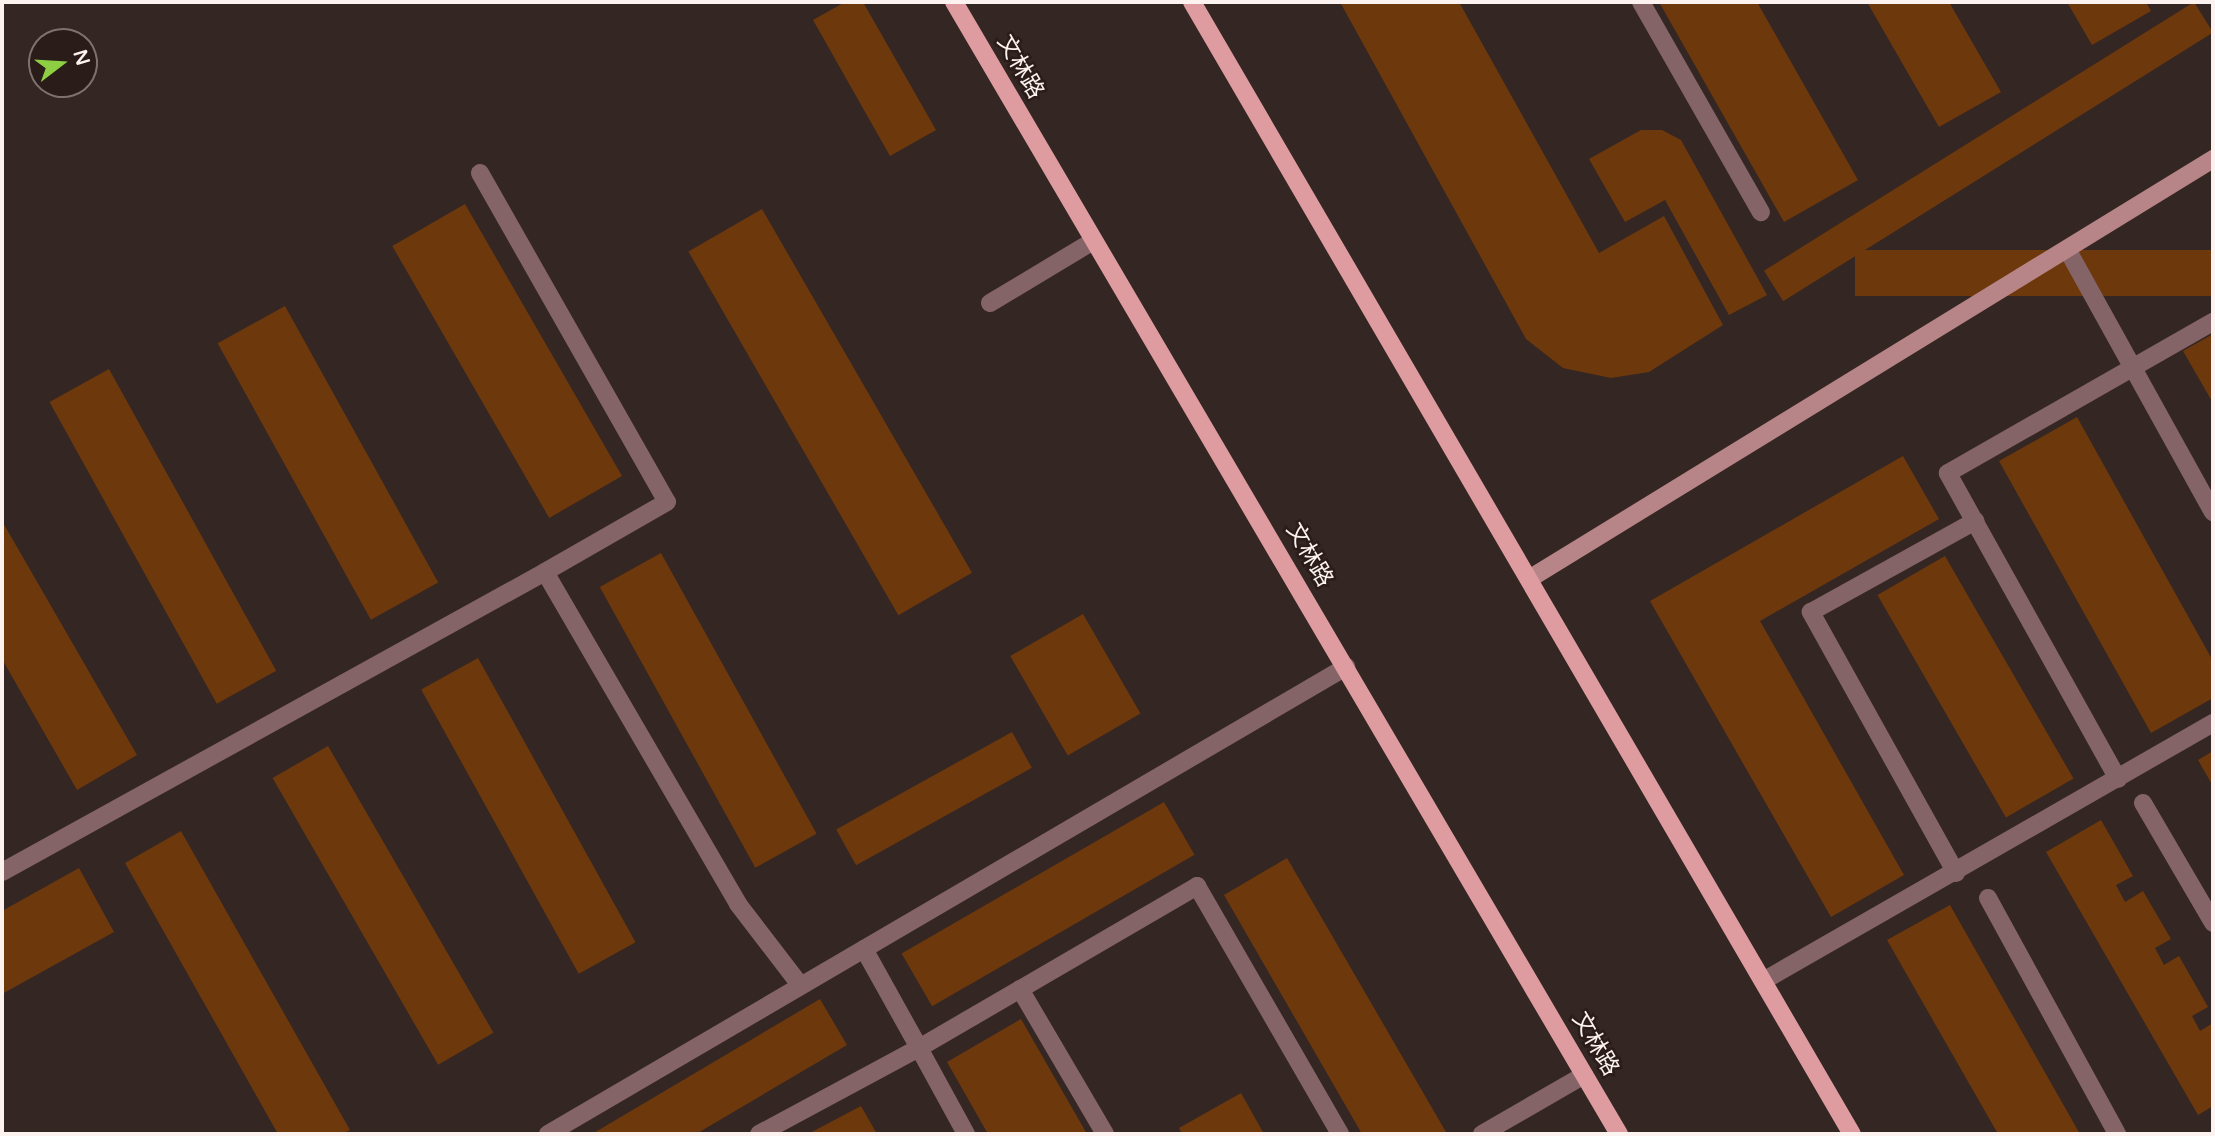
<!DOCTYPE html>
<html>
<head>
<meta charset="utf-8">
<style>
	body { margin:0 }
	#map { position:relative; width:2215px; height:1136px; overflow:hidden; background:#342622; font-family:"Varela Round","Noto Sans SC",sans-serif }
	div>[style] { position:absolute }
	.building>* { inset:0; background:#6e380d; transform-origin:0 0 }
	.lane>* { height:18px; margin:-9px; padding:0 9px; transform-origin:9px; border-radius:9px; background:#846466 }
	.street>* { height:18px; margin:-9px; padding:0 9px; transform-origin:9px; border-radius:9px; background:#846466 }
	.secondary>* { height:18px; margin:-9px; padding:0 9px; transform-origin:9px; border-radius:9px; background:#b78487 }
	.primary>* { height:18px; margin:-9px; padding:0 9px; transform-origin:9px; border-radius:9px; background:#de9ca1 }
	span { translate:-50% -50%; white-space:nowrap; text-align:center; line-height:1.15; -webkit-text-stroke:5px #2a1c19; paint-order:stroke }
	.street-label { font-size:23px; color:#fcf2ef }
	.frame { position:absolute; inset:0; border:4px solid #fcf2ef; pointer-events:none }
	.north { position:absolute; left:28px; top:28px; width:70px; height:70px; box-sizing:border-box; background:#2a1c19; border:2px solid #7e726f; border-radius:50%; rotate:73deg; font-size:19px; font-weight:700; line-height:28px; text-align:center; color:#fcf2ef }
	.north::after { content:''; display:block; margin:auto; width:24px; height:32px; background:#8ece43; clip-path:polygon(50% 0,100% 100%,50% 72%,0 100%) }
</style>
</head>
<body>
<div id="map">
	<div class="building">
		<div style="clip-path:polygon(845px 2px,863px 2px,936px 130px,890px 156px,813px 20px)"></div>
		<div style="clip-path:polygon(1340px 2px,1459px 2px,1599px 253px,1664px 216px,1723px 325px,1649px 372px,1611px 378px,1563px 368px,1526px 339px)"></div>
		<div style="clip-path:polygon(1659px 2px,1757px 2px,1858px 180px,1784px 222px)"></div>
		<div style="clip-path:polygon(1867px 2px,1949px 2px,2001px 92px,1939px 127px)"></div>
		<div style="clip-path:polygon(2067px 2px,2146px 2px,2151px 11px,2092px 45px)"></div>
		<div style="left:2194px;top:2px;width:36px;height:507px;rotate:58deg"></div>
		<div style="clip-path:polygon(1641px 130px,1662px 130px,1681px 140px,1767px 295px,1729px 315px,1665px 200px,1625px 222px,1589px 159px)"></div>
		<div style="left:465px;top:204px;width:314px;height:84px;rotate:60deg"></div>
		<div style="left:762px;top:209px;width:420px;height:85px;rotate:60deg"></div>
		<div style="left:2213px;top:250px;width:46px;height:358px;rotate:90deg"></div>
		<div style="left:285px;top:306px;width:316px;height:77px;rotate:61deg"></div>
		<div style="clip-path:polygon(2213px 334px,2213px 403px,2183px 351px)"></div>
		<div style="left:109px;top:369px;width:345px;height:68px;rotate:61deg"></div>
		<div style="clip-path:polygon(2077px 417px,2213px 661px,2213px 698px,2151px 733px,1999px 461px)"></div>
		<div style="clip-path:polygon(1903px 456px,1939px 519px,1760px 621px,1904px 875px,1831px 917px,1650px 601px)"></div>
		<div style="clip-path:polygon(2px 521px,137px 755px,77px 790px,2px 659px)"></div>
		<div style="left:661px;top:553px;width:321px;height:70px;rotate:61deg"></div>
		<div style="left:1945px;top:556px;width:257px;height:78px;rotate:60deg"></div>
		<div style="left:1083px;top:614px;width:115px;height:84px;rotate:60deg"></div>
		<div style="left:478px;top:658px;width:325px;height:65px;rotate:61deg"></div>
		<div style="left:1012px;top:732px;width:41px;height:201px;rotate:61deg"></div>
		<div style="left:328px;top:746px;width:331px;height:64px;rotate:60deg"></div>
		<div style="clip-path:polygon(2213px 751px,2213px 786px,2198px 760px)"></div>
		<div style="left:1164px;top:802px;width:61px;height:303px;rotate:60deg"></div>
		<div style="clip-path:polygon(2101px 820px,2133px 876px,2116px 885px,2125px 902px,2143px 891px,2171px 939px,2155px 948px,2164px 965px,2179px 956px,2208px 1007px,2192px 1016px,2200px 1031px,2213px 1023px,2213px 1106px,2198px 1115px,2046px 852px)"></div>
		<div style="clip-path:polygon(181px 831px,350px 1130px,342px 1134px,278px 1134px,125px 863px)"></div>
		<div style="clip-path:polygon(1287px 858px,1446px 1132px,1443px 1134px,1362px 1134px,1224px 895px)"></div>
		<div style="clip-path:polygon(79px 868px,114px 932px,2px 994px,2px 911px)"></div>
		<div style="clip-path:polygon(1950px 905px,2080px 1134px,1998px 1134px,1887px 940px)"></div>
		<div style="clip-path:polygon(820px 999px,847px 1045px,696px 1134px,592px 1134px)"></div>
		<div style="clip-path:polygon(1021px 1019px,1087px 1134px,988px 1134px,947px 1062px)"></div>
		<div style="clip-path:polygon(1241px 1093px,1264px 1134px,1182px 1134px,1179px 1128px)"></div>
		<div style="clip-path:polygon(861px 1106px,877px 1134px,808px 1134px)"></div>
	</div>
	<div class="lane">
		<div style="left:990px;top:303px;width:120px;rotate:-31deg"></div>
	</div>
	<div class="street">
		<div style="left:1641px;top:2px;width:242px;rotate:60.3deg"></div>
		<div style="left:480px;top:173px;width:378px;rotate:60.4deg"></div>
		<div style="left:667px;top:502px;width:141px;rotate:150.2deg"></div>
		<div style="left:545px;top:572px;width:384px;rotate:59.8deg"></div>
		<div style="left:738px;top:904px;width:103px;rotate:52.5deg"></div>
		<div style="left:2067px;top:249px;width:301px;rotate:61deg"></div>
		<div style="left:2118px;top:779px;width:350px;rotate:-119.1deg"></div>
		<div style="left:1948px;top:473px;width:305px;rotate:-29.7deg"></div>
		<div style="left:2143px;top:803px;width:139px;rotate:59.7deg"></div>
		<div style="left:2px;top:872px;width:620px;rotate:-28.92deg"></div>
		<div style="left:1956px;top:873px;width:299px;rotate:-119.1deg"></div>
		<div style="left:1811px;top:612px;width:188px;rotate:-29deg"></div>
		<div style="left:1988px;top:898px;width:269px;rotate:61.3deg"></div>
		<div style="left:864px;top:949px;width:113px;rotate:60.9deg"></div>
		<div style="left:919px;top:1048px;width:322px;rotate:-30.2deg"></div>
		<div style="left:1197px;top:886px;width:286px;rotate:60deg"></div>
		<div style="left:1763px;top:981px;width:519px;rotate:-29.83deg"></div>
		<div style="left:1020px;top:989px;width:168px;rotate:59.6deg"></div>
		<div style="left:548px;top:1134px;width:925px;rotate:-30.34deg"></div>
		<div style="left:759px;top:1134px;width:182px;rotate:-28.3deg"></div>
		<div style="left:919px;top:1048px;width:98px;rotate:61.3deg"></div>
		<div style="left:1482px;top:1134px;width:118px;rotate:-30deg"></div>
	</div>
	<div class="secondary">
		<div style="left:1529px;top:579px;width:803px;rotate:-31.55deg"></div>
	</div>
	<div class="primary">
		<div style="left:954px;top:2px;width:1313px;rotate:59.57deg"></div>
		<div style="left:1192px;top:2px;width:1310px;rotate:59.76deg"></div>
	</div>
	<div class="street-label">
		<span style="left:1020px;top:67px;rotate:60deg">文林路</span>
		<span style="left:1309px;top:555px;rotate:60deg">文林路</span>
		<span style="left:1595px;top:1044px;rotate:60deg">文林路</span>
	</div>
	<div class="frame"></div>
	<div class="north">N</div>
</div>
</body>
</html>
